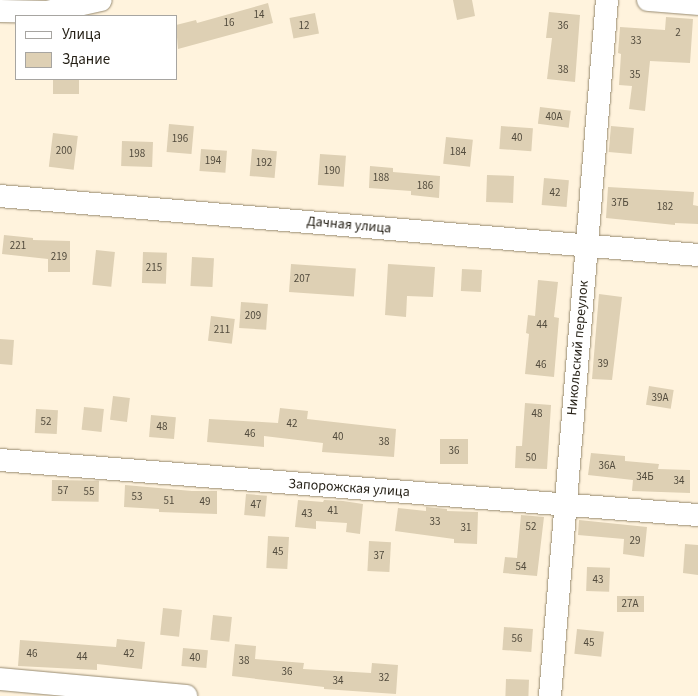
<!DOCTYPE html>
<html>
<head>
<meta charset="utf-8">
<style>
	body { margin:0 }
	#map { position:relative; width:698px; height:696px; overflow:hidden; background:#fff3dd; font-family:"Source Sans 3",sans-serif }
	div>[style] { position:absolute }
	.building>* { inset:0; background:#ded0b4; transform-origin:0 0 }
	.roads { filter:drop-shadow(0 0 1px #978a70) drop-shadow(0 0 1px #978a70) }
	.minor>* { height:22px; margin:-11px; padding:0 11px; transform-origin:11px; border-radius:11px; background:#fff }
	span { translate:-50% -50%; white-space:nowrap; text-align:center; line-height:1.15; -webkit-text-stroke:4px #fff; paint-order:stroke }
	.number-label { font-size:11px; color:#524b3d }
	.number-label span { -webkit-text-stroke-width:0 }
	.street-label { font-size:14px; color:#241f15 }
	.legend { position:absolute; left:15px; top:15px; width:162px; height:65px; box-sizing:border-box; background:#fff; border:1px solid #a7a5a1; margin:0; padding:6px 9px; list-style:none; font-size:15px; color:#241f15 }
	.legend li { display:flex; align-items:center; gap:10px; height:25px }
	.legend b { width:25px; border:1px solid #a7a5a1 }
</style>
</head>
<body>
<div id="map">
	<div class="building">
		<div style="clip-path:polygon(453px 0,472px 0,475px 16px,457px 20px)"></div>
		<div style="clip-path:polygon(268px 3px,273px 23px,178px 49px,176px 25px,196px 20px,197px 23px)"></div>
		<div style="clip-path:polygon(549px 12px,580px 15px,575px 82px,547px 79px,552px 38px,546px 38px)"></div>
		<div style="left:315px;top:13px;width:21px;height:26px;rotate:79deg"></div>
		<div style="clip-path:polygon(666px 17px,693px 19px,690px 63px,650px 61px,645px 111px,629px 109px,632px 86px,619px 85px,621px 54px,618px 53px,620px 27px,665px 30px)"></div>
		<div style="left:53px;top:79px;width:26px;height:15px"></div>
		<div style="left:540px;top:107px;width:31px;height:17px;rotate:7deg"></div>
		<div style="left:169px;top:124px;width:25px;height:28px;rotate:5deg"></div>
		<div style="left:501px;top:126px;width:32px;height:23px;rotate:4deg"></div>
		<div style="left:611px;top:126px;width:23px;height:26px;rotate:5deg"></div>
		<div style="left:53px;top:133px;width:25px;height:34px;rotate:7deg"></div>
		<div style="left:446px;top:137px;width:27px;height:27px;rotate:6deg"></div>
		<div style="left:122px;top:141px;width:31px;height:25px;rotate:2deg"></div>
		<div style="left:201px;top:149px;width:26px;height:22px;rotate:4deg"></div>
		<div style="left:252px;top:149px;width:25px;height:27px;rotate:5deg"></div>
		<div style="left:320px;top:154px;width:26px;height:31px;rotate:4deg"></div>
		<div style="clip-path:polygon(370px 166px,393px 168px,393px 172px,440px 176px,439px 198px,411px 195px,411px 191px,369px 188px)"></div>
		<div style="left:487px;top:175px;width:27px;height:27px;rotate:2deg"></div>
		<div style="left:544px;top:178px;width:25px;height:27px;rotate:5deg"></div>
		<div style="clip-path:polygon(608px 187px,694px 192px,693px 205px,698px 206px,698px 224px,675px 223px,675px 225px,606px 218px)"></div>
		<div style="clip-path:polygon(4px 235px,33px 238px,33px 240px,70px 241px,70px 272px,48px 272px,48px 259px,2px 254px)"></div>
		<div style="left:96px;top:250px;width:19px;height:35px;rotate:6deg"></div>
		<div style="left:143px;top:252px;width:24px;height:31px;rotate:2deg"></div>
		<div style="left:192px;top:257px;width:22px;height:29px;rotate:3deg"></div>
		<div style="left:291px;top:264px;width:65px;height:28px;rotate:4deg"></div>
		<div style="clip-path:polygon(388px 264px,435px 267px,433px 297px,407px 296px,406px 317px,385px 315px)"></div>
		<div style="left:462px;top:269px;width:20px;height:22px;rotate:3deg"></div>
		<div style="clip-path:polygon(538px 280px,558px 282px,554px 317px,559px 318px,554px 377px,525px 374px,529px 334px,526px 333px,528px 315px,535px 316px)"></div>
		<div style="clip-path:polygon(599px 294px,622px 297px,612px 380px,592px 379px)"></div>
		<div style="left:241px;top:302px;width:27px;height:26px;rotate:4deg"></div>
		<div style="left:211px;top:316px;width:24px;height:25px;rotate:7deg"></div>
		<div style="left:0;top:339px;width:14px;height:25px;rotate:4deg"></div>
		<div style="left:649px;top:386px;width:25px;height:19px;rotate:9deg"></div>
		<div style="left:113px;top:396px;width:17px;height:24px;rotate:7deg"></div>
		<div style="clip-path:polygon(525px 403px,551px 405px,547px 469px,515px 468px,516px 446px,522px 446px)"></div>
		<div style="left:84px;top:407px;width:20px;height:23px;rotate:6deg"></div>
		<div style="clip-path:polygon(280px 408px,308px 411px,307px 419px,396px 429px,394px 457px,322px 452px,323px 443px,264px 436px,264px 447px,207px 442px,209px 419px,278px 423px)"></div>
		<div style="left:36px;top:409px;width:22px;height:24px;rotate:3deg"></div>
		<div style="left:151px;top:415px;width:25px;height:22px;rotate:5deg"></div>
		<div style="left:440px;top:439px;width:28px;height:25px"></div>
		<div style="clip-path:polygon(591px 453px,625px 456px,625px 461px,659px 464px,658px 469px,690px 470px,690px 493px,632px 491px,633px 480px,588px 475px)"></div>
		<div style="left:52px;top:480px;width:47px;height:21px;rotate:1deg"></div>
		<div style="clip-path:polygon(125px 485px,192px 491px,217px 491px,217px 514px,159px 512px,159px 509px,124px 507px)"></div>
		<div style="left:246px;top:494px;width:21px;height:21px;rotate:5deg"></div>
		<div style="clip-path:polygon(298px 500px,323px 502px,324px 500px,343px 501px,363px 504px,360px 534px,346px 532px,347px 523px,316px 521px,316px 529px,295px 527px)"></div>
		<div style="clip-path:polygon(426px 507px,447px 509px,447px 511px,478px 512px,477px 544px,454px 543px,454px 539px,395px 531px,398px 508px,426px 511px)"></div>
		<div style="clip-path:polygon(521px 515px,544px 517px,537px 576px,503px 573px,505px 557px,517px 558px)"></div>
		<div style="clip-path:polygon(579px 520px,647px 527px,644px 557px,623px 554px,624px 539px,578px 535px)"></div>
		<div style="left:268px;top:536px;width:21px;height:32px;rotate:3deg"></div>
		<div style="left:369px;top:541px;width:22px;height:30px;rotate:3deg"></div>
		<div style="clip-path:polygon(685px 544px,698px 545px,698px 575px,683px 573px)"></div>
		<div style="left:587px;top:567px;width:23px;height:24px;rotate:2deg"></div>
		<div style="left:617px;top:596px;width:27px;height:16px"></div>
		<div style="left:163px;top:608px;width:19px;height:27px;rotate:6deg"></div>
		<div style="left:213px;top:615px;width:19px;height:25px;rotate:6deg"></div>
		<div style="left:504px;top:627px;width:29px;height:23px;rotate:4deg"></div>
		<div style="left:577px;top:629px;width:27px;height:25px;rotate:6deg"></div>
		<div style="clip-path:polygon(117px 639px,145px 642px,142px 669px,97px 664px,97px 670px,18px 666px,20px 640px,116px 647px)"></div>
		<div style="clip-path:polygon(235px 644px,256px 646px,255px 659px,304px 663px,303px 669px,371px 673px,372px 663px,398px 665px,396px 694px,324px 689px,324px 687px,232px 676px)"></div>
		<div style="left:183px;top:648px;width:25px;height:18px;rotate:5deg"></div>
		<div style="left:506px;top:679px;width:23px;height:17px;rotate:2deg"></div>
	</div>
	<div class="roads">
		<div class="minor">
			<div style="left:648px;top:0;width:50px;rotate:4.6deg"></div>
			<div style="left:0;top:11px;width:47px;rotate:1.2deg"></div>
			<div style="left:47px;top:12px;width:55px;rotate:-12.5deg"></div>
			<div style="left:0;top:196px;width:700px;rotate:4.83deg"></div>
			<div style="left:0;top:460px;width:700px;rotate:4.51deg"></div>
			<div style="left:0;top:679px;width:187px;rotate:5.2deg"></div>
			<div style="left:550px;top:696px;width:698px;rotate:-85.32deg"></div>
		</div>
	</div>
	<div class="number-label">
		<span style="left:259px;top:15px">14</span>
		<span style="left:229px;top:23px">16</span>
		<span style="left:304px;top:26px">12</span>
		<span style="left:563px;top:26px">36</span>
		<span style="left:678px;top:33px">2</span>
		<span style="left:636px;top:41px">33</span>
		<span style="left:563px;top:70px">38</span>
		<span style="left:635px;top:75px">35</span>
		<span style="left:554px;top:117px">40А</span>
		<span style="left:517px;top:138px">40</span>
		<span style="left:180px;top:139px">196</span>
		<span style="left:64px;top:151px">200</span>
		<span style="left:458px;top:152px">184</span>
		<span style="left:137px;top:154px">198</span>
		<span style="left:213px;top:161px">194</span>
		<span style="left:264px;top:163px">192</span>
		<span style="left:332px;top:171px">190</span>
		<span style="left:381px;top:178px">188</span>
		<span style="left:425px;top:186px">186</span>
		<span style="left:555px;top:193px">42</span>
		<span style="left:620px;top:203px">37Б</span>
		<span style="left:665px;top:207px">182</span>
		<span style="left:18px;top:246px">221</span>
		<span style="left:59px;top:257px">219</span>
		<span style="left:154px;top:268px">215</span>
		<span style="left:302px;top:279px">207</span>
		<span style="left:253px;top:316px">209</span>
		<span style="left:542px;top:325px">44</span>
		<span style="left:222px;top:330px">211</span>
		<span style="left:603px;top:364px">39</span>
		<span style="left:541px;top:365px">46</span>
		<span style="left:660px;top:398px">39А</span>
		<span style="left:537px;top:414px">48</span>
		<span style="left:46px;top:422px">52</span>
		<span style="left:292px;top:424px">42</span>
		<span style="left:162px;top:427px">48</span>
		<span style="left:250px;top:434px">46</span>
		<span style="left:338px;top:437px">40</span>
		<span style="left:384px;top:442px">38</span>
		<span style="left:454px;top:451px">36</span>
		<span style="left:531px;top:458px">50</span>
		<span style="left:607px;top:466px">36А</span>
		<span style="left:645px;top:477px">34Б</span>
		<span style="left:679px;top:481px">34</span>
		<span style="left:63px;top:491px">57</span>
		<span style="left:89px;top:492px">55</span>
		<span style="left:137px;top:497px">53</span>
		<span style="left:169px;top:501px">51</span>
		<span style="left:205px;top:502px">49</span>
		<span style="left:256px;top:505px">47</span>
		<span style="left:333px;top:511px">41</span>
		<span style="left:307px;top:514px">43</span>
		<span style="left:435px;top:522px">33</span>
		<span style="left:531px;top:527px">52</span>
		<span style="left:466px;top:528px">31</span>
		<span style="left:635px;top:541px">29</span>
		<span style="left:278px;top:552px">45</span>
		<span style="left:379px;top:556px">37</span>
		<span style="left:521px;top:567px">54</span>
		<span style="left:598px;top:580px">43</span>
		<span style="left:630px;top:604px">27А</span>
		<span style="left:517px;top:639px">56</span>
		<span style="left:589px;top:643px">45</span>
		<span style="left:32px;top:654px">46</span>
		<span style="left:129px;top:654px">42</span>
		<span style="left:82px;top:657px">44</span>
		<span style="left:195px;top:658px">40</span>
		<span style="left:244px;top:661px">38</span>
		<span style="left:287px;top:672px">36</span>
		<span style="left:384px;top:678px">32</span>
		<span style="left:338px;top:681px">34</span>
	</div>
	<div class="street-label">
		<span style="left:349px;top:225px;rotate:5deg">Дачная улица</span>
		<span style="left:578px;top:348px;rotate:-85deg">Никольский переулок</span>
		<span style="left:349px;top:488px;rotate:4deg">Запорожская улица</span>
	</div>
	<ul class="legend">
	<li><b style="height:6px;background:#fff"></b>Улица</li>
	<li><b style="height:14px;background:#ded0b4"></b>Здание</li>
	</ul>
</div>
</body>
</html>
